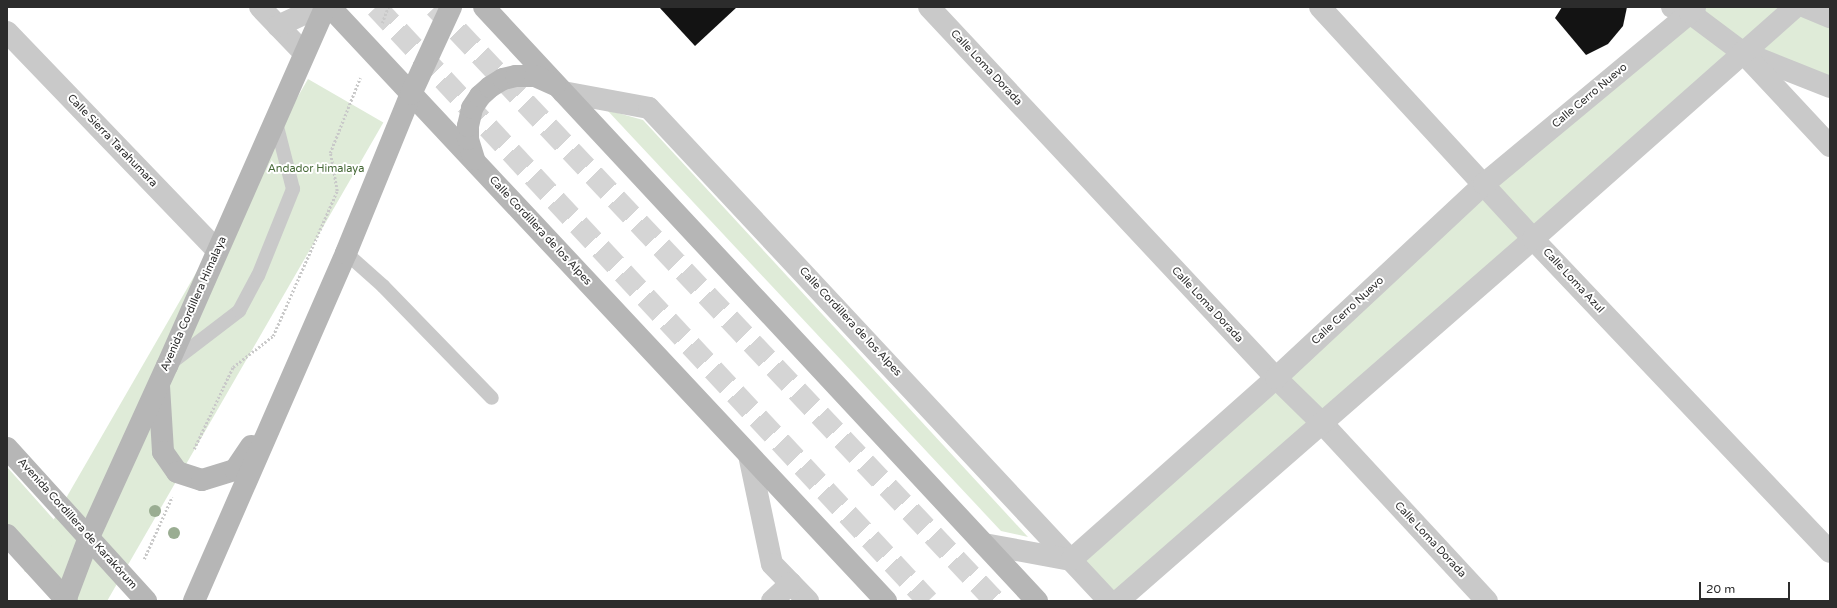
<!DOCTYPE html>
<html>
<head>
<meta charset="utf-8">
<style>
	body { margin:0 }
	#map { position:relative; width:1837px; height:608px; overflow:hidden; background:#fff; font-family:"Varela Round",sans-serif }
	div>[style] { position:absolute }
	.green>* { inset:0; background:#dfebd8; transform-origin:0 0 }
	.building>* { inset:0; background:#131313 }
	.highway-tunnel>* { height:22px; margin-top:-11px; transform-origin:0; background:repeating-linear-gradient(90deg,#d5d5d5 0 22px,transparent 0 33px) }
	.path>* { height:2.5px; margin-top:-1.25px; transform-origin:0; background:repeating-linear-gradient(90deg,#c9c9c9 0 2px,transparent 0 4px) }
	.lane>* { height:14px; margin:-7px; padding:0 7px; transform-origin:7px; border-radius:7px; background:#c9c9c9 }
	.street>* { height:22px; margin:-11px; padding:0 11px; transform-origin:11px; border-radius:11px; background:#c9c9c9 }
	.secondary>* { height:22px; margin:-11px; padding:0 11px; transform-origin:11px; border-radius:11px; background:#b6b6b6 }
	.trees>* { width:12px; height:12px; margin:-6px; border-radius:50%; background:#9aad92 }
	span { translate:-50% -50%; white-space:nowrap; text-align:center; line-height:1.15; -webkit-text-stroke:4px #fff; paint-order:stroke }
	.street-label { font-size:11px; color:#2c2c2c }
	.park-label { font-size:11px; color:#476a38 }
	.frame { position:absolute; inset:0; border:8px solid #2c2c2c; pointer-events:none }
	.scale { position:absolute; left:1699px; top:582px; width:91px; height:18px; box-sizing:border-box; border:2px solid #2c2c2c; border-top:0; padding-left:5px; font-size:12px; line-height:14px; white-space:nowrap; color:#2c2c2c; -webkit-text-stroke:3px #fff; paint-order:stroke }
</style>
</head>
<body>
<div id="map">
	<div class="green">
		<div style="clip-path:polygon(1672px 7px,1806px 7px,1830px 17px,1830px 87px,1742px 52px,1118px 601px,1067px 564px,1689px 14px)"></div>
		<div style="left:308px;top:79px;width:87px;height:568px;rotate:30deg"></div>
		<div style="clip-path:polygon(607px 110px,643px 120px,1028px 537px,1001px 531px)"></div>
		<div style="clip-path:polygon(7px 467px,64px 531px,39px 561px,7px 525px)"></div>
	</div>
	<div class="building">
		<div style="clip-path:polygon(659px 7px,737px 7px,695px 46px)"></div>
		<div style="clip-path:polygon(1562px 7px,1627px 7px,1623px 26px,1608px 44px,1586px 55px,1555px 18px)"></div>
	</div>
	<div class="highway-tunnel">
		<div style="left:376px;top:7px;width:811px;rotate:47.1deg"></div>
		<div style="left:435px;top:7px;width:816px;rotate:46.69deg"></div>
	</div>
	<div class="path">
		<div style="left:382px;top:23px;width:17px;rotate:-69deg"></div>
		<div style="left:194px;top:449px;width:91px;rotate:-64.6deg"></div>
		<div style="left:233px;top:367px;width:51px;rotate:-37.8deg"></div>
		<div style="left:273px;top:336px;width:158px;rotate:-66.2deg"></div>
		<div style="left:337px;top:191px;width:39px;rotate:-100deg"></div>
		<div style="left:330px;top:153px;width:81px;rotate:-68.2deg"></div>
		<div style="left:144px;top:559px;width:68px;rotate:-65.7deg"></div>
	</div>
	<div class="lane">
		<div style="left:346px;top:253px;width:50px;rotate:41.7deg"></div>
		<div style="left:383px;top:286px;width:156px;rotate:45.8deg"></div>
		<div style="left:171px;top:363px;width:86px;rotate:-37.4deg"></div>
		<div style="left:239px;top:311px;width:40px;rotate:-62deg"></div>
		<div style="left:258px;top:276px;width:94px;rotate:-68.1deg"></div>
		<div style="left:293px;top:189px;width:72px;rotate:-104.4deg"></div>
	</div>
	<div class="street">
		<div style="left:260px;top:7px;width:64px;rotate:46.3deg"></div>
		<div style="left:929px;top:7px;width:508px;rotate:46.91deg"></div>
		<div style="left:1276px;top:378px;width:64px;rotate:44.4deg"></div>
		<div style="left:1322px;top:423px;width:243px;rotate:47.2deg"></div>
		<div style="left:1320px;top:7px;width:315px;rotate:47.4deg"></div>
		<div style="left:1533px;top:239px;width:431px;rotate:46.5deg"></div>
		<div style="left:1672px;top:7px;width:19px;rotate:18deg"></div>
		<div style="left:1690px;top:13px;width:65px;rotate:36.9deg"></div>
		<div style="left:1742px;top:52px;width:95px;rotate:21.7deg"></div>
		<div style="left:1806px;top:7px;width:26px;rotate:23deg"></div>
		<div style="left:278px;top:26px;width:45px;rotate:-24.9deg"></div>
		<div style="left:7px;top:32px;width:303px;rotate:46.1deg"></div>
		<div style="left:1746px;top:56px;width:123px;rotate:47deg"></div>
		<div style="left:563px;top:92px;width:87px;rotate:10.5deg"></div>
		<div style="left:649px;top:108px;width:674px;rotate:46.98deg"></div>
		<div style="left:749px;top:455px;width:111px;rotate:78.1deg"></div>
		<div style="left:772px;top:564px;width:52px;rotate:45.8deg"></div>
		<div style="left:984px;top:544px;width:88px;rotate:10.4deg"></div>
		<div style="left:1071px;top:560px;width:274px;rotate:-41.6deg"></div>
		<div style="left:1276px;top:378px;width:284px;rotate:-43deg"></div>
		<div style="left:1484px;top:184px;width:268px;rotate:-39.7deg"></div>
		<div style="left:1690px;top:13px;width:8px;rotate:-50deg"></div>
		<div style="left:772px;top:601px;width:26px;rotate:-43deg"></div>
		<div style="left:1118px;top:601px;width:551px;rotate:-41.1deg"></div>
		<div style="left:1533px;top:239px;width:350px;rotate:-41.5deg"></div>
	</div>
	<div class="secondary">
		<div style="left:330px;top:7px;width:814px;rotate:46.89deg"></div>
		<div style="left:484px;top:7px;width:812px;rotate:47.05deg"></div>
		<div style="left:474px;top:159px;width:21px;rotate:-107deg"></div>
		<div style="left:468px;top:139px;width:13px;rotate:-90deg"></div>
		<div style="left:468px;top:126px;width:18px;rotate:-77deg"></div>
		<div style="left:472px;top:108px;width:14px;rotate:-56deg"></div>
		<div style="left:480px;top:96px;width:13px;rotate:-42deg"></div>
		<div style="left:490px;top:87px;width:15px;rotate:-32deg"></div>
		<div style="left:503px;top:79px;width:13px;rotate:-13deg"></div>
		<div style="left:516px;top:76px;width:19px"></div>
		<div style="left:535px;top:76px;width:22px;rotate:24deg"></div>
		<div style="left:159px;top:386px;width:66px;rotate:86.5deg"></div>
		<div style="left:163px;top:452px;width:24px;rotate:55deg"></div>
		<div style="left:177px;top:472px;width:26px;rotate:18deg"></div>
		<div style="left:202px;top:480px;width:34px;rotate:-17deg"></div>
		<div style="left:235px;top:470px;width:29px;rotate:-56deg"></div>
		<div style="left:7px;top:448px;width:207px;rotate:47.7deg"></div>
		<div style="left:7px;top:535px;width:89px;rotate:47.7deg"></div>
		<div style="left:65px;top:601px;width:68px;rotate:-69.4deg"></div>
		<div style="left:89px;top:537px;width:188px;rotate:-65.5deg"></div>
		<div style="left:167px;top:366px;width:392px;rotate:-66.2deg"></div>
		<div style="left:194px;top:601px;width:380px;rotate:-66.4deg"></div>
		<div style="left:346px;top:253px;width:172px;rotate:-67.8deg"></div>
		<div style="left:411px;top:94px;width:96px;rotate:-65.3deg"></div>
	</div>
	<div class="trees">
		<div style="left:155px;top:511px"></div>
		<div style="left:174px;top:533px"></div>
	</div>
	<div class="street-label">
		<span style="left:986px;top:68px;rotate:47deg">Calle Loma Dorada</span>
		<span style="left:1590px;top:96px;rotate:-40deg">Calle Cerro Nuevo</span>
		<span style="left:112px;top:141px;rotate:46deg">Calle Sierra Tarahumara</span>
		<span style="left:540px;top:231px;rotate:47deg">Calle Cordillera de los Alpes</span>
		<span style="left:1573px;top:281px;rotate:47deg">Calle Loma Azul</span>
		<span style="left:194px;top:304px;rotate:-66deg">Avenida Cordillera Himalaya</span>
		<span style="left:1207px;top:305px;rotate:47deg">Calle Loma Dorada</span>
		<span style="left:1348px;top:311px;rotate:-43deg">Calle Cerro Nuevo</span>
		<span style="left:850px;top:322px;rotate:47deg">Calle Cordillera de los Alpes</span>
		<span style="left:77px;top:524px;rotate:48deg">Avenida Cordillera de Karakórum</span>
		<span style="left:1430px;top:540px;rotate:47deg">Calle Loma Dorada</span>
	</div>
	<div class="park-label">
		<span style="left:316px;top:169px">Andador Himalaya</span>
	</div>
	<div class="frame"></div>
	<div class="scale">20 m</div>
</div>
</body>
</html>
